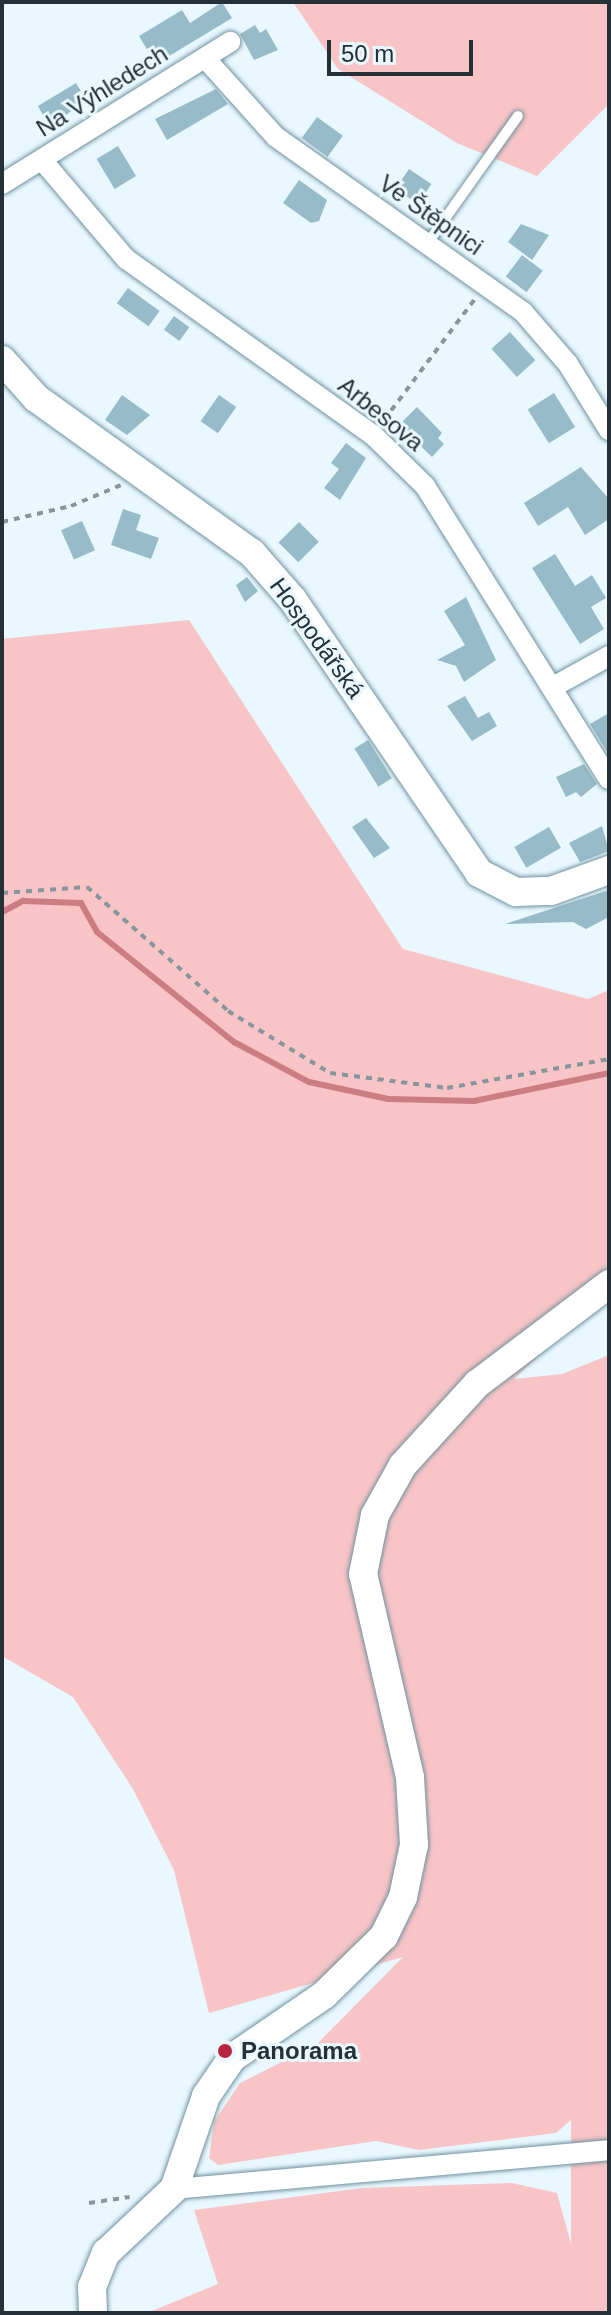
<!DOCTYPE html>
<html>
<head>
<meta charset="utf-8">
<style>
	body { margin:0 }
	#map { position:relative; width:611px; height:2315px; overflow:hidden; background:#e9f8fe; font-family:Arial,sans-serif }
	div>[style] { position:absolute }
	.green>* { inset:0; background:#f8c4c6 }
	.stream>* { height:6px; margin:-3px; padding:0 3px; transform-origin:3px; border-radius:3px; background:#cc7d81 }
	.building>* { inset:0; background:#97bbc9; transform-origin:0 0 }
	.path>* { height:4px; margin-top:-2px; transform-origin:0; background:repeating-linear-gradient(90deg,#87969c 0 6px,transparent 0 12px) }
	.roads { filter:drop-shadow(0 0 2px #6f929f) drop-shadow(0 0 2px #6f929f) }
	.lane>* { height:10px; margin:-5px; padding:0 5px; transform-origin:5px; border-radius:5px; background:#fff }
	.street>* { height:20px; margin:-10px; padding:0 10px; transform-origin:10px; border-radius:10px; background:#fff }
	.secondary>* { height:28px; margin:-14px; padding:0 14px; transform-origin:14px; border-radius:14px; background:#fff }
	.dots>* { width:22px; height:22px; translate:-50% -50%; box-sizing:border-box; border:4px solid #e9f8fe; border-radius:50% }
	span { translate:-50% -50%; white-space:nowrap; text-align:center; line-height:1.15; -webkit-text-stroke:6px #e9f8fe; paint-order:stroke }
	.street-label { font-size:24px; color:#243238 }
	.poi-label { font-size:24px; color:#243238; font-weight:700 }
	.left { translate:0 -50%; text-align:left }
	.frame { position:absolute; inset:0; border:4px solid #243238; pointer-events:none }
	.scale { position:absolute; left:327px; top:40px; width:146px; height:36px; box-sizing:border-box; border:4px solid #243238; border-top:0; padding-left:10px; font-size:24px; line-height:28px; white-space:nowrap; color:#243238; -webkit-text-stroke:6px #e9f8fe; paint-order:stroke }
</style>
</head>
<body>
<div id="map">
	<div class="green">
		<div style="clip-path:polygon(293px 2px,609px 2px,609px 104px,537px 176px,457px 143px,338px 69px)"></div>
		<div style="clip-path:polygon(189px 620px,403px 949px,588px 999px,609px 990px,609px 1289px,514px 1379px,562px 1374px,609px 1355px,609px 2313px,147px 2313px,218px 2284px,194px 2210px,362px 2188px,512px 2183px,557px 2193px,571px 2244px,571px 2120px,556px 2133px,419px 2150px,376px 2141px,218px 2165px,209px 2158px,214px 2122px,240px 2083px,317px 2044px,403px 1957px,209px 2013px,174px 1870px,133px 1789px,73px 1697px,2px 1656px,2px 639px)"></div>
	</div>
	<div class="stream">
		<div style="left:2px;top:912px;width:24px;rotate:-28deg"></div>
		<div style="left:23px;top:901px;width:58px;rotate:2deg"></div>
		<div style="left:81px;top:903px;width:33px;rotate:61deg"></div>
		<div style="left:97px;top:932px;width:176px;rotate:38.8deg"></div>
		<div style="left:234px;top:1042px;width:85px;rotate:28.1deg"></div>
		<div style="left:309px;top:1082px;width:81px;rotate:12.1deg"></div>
		<div style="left:388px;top:1099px;width:86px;rotate:1.3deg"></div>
		<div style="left:474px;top:1101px;width:138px;rotate:-11.7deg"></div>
	</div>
	<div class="building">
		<div style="clip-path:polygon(222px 2px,232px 18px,156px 64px,139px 36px,182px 10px,190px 23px)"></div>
		<div style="clip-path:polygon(255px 25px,260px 33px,266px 29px,278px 50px,254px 60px,240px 34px)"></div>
		<div style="clip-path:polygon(76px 83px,86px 99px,50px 128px,38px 106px)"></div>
		<div style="clip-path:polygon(216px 89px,228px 104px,167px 140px,155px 119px)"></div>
		<div style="left:317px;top:117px;width:32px;height:26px;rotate:36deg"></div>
		<div style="left:118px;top:146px;width:35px;height:25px;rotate:59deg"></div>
		<div style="left:409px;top:169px;width:27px;height:24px;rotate:34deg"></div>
		<div style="clip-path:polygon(299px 180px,327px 200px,319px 221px,311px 223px,283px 203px)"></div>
		<div style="clip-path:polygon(521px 224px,549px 235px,532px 260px,508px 242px)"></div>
		<div style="left:522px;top:255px;width:26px;height:27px;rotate:37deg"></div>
		<div style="left:128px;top:288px;width:39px;height:19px;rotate:36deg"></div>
		<div style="left:174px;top:316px;width:19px;height:17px;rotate:36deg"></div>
		<div style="left:510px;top:332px;width:38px;height:25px;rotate:48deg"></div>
		<div style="left:554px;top:393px;width:40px;height:31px;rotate:58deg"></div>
		<div style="clip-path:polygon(122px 395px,150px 415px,127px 435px,105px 420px)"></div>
		<div style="left:219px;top:395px;width:21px;height:32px;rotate:35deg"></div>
		<div style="clip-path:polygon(417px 407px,442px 433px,438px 438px,444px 444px,432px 457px,399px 425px)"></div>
		<div style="clip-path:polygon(346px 443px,366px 458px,340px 500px,324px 488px,339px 469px,331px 463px)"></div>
		<div style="clip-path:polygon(581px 467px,609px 499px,609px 519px,585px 535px,568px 507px,538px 526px,524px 503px)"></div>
		<div style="clip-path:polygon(123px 509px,141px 515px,136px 530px,159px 538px,151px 559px,111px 545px)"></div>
		<div style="left:82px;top:521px;width:32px;height:23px;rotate:66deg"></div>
		<div style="left:299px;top:522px;width:28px;height:29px;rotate:45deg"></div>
		<div style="clip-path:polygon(555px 554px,575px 586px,592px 575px,606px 598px,591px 607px,604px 629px,580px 644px,532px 568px)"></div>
		<div style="clip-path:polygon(247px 577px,258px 591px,245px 602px,236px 585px)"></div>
		<div style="clip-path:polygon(466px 597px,496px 660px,464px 682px,456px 666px,437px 660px,465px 645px,444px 611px)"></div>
		<div style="clip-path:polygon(465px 696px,478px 718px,489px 712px,497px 726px,472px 741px,447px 706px)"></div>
		<div style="clip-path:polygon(609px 713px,609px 755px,590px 724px)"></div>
		<div style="left:368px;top:740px;width:45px;height:16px;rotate:58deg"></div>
		<div style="clip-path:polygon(584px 764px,597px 784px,581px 797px,576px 792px,566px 797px,556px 777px)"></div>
		<div style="clip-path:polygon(366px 818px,390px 848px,374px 858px,352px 827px)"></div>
		<div style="clip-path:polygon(602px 826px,609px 851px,580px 862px,569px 843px)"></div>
		<div style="left:549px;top:827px;width:24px;height:40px;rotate:60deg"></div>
		<div style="clip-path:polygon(609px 890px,609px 917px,586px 929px,573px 922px,505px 924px)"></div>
	</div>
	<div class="path">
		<div style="left:384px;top:420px;width:151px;rotate:-53.1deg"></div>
		<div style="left:2px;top:522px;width:71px;rotate:-13.1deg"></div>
		<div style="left:71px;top:506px;width:54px;rotate:-22.8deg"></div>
		<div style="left:2px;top:893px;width:85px;rotate:-4deg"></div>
		<div style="left:87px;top:887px;width:188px;rotate:41.3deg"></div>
		<div style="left:228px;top:1011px;width:119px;rotate:31.3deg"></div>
		<div style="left:330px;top:1073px;width:118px;rotate:7.3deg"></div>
		<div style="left:447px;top:1088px;width:165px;rotate:-10.1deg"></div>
		<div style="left:89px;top:2203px;width:41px;rotate:-8.3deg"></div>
	</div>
	<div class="roads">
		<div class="lane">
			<div style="left:427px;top:244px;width:157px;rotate:-54.6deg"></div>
		</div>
		<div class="street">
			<div style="left:205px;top:58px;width:106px;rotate:48.1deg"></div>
			<div style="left:276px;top:137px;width:303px;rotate:35.3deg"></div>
			<div style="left:523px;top:312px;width:69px;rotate:49.1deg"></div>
			<div style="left:568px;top:364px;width:78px;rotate:58.2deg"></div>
			<div style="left:42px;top:160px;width:130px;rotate:49.7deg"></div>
			<div style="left:126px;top:259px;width:303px;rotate:35.5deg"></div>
			<div style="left:373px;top:435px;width:73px;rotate:44.4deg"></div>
			<div style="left:425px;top:486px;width:346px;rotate:57.9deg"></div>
			<div style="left:2px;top:184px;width:269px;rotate:-31.9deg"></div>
			<div style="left:553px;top:687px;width:64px;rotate:-29deg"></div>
			<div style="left:174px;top:2189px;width:437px;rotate:-5.1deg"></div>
		</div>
		<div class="secondary">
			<div style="left:2px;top:360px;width:51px;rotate:48.2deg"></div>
			<div style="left:36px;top:398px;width:266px;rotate:35.7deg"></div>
			<div style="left:252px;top:553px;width:62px;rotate:48.9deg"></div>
			<div style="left:293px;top:600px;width:330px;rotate:55.7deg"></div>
			<div style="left:479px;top:873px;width:42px;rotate:27.2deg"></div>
			<div style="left:516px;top:892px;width:35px;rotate:-2deg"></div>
			<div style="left:551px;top:891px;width:62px;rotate:-19.9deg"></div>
			<div style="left:93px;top:2313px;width:26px;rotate:-92deg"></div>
			<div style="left:92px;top:2287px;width:37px;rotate:-68deg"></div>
			<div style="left:106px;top:2253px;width:93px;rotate:-43.3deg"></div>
			<div style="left:174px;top:2189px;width:98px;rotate:-71deg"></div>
			<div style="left:206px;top:2096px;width:46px;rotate:-55.6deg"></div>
			<div style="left:232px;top:2058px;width:112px;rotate:-34.4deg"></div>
			<div style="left:324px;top:1995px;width:84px;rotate:-44.5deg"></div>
			<div style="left:384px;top:1936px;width:43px;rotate:-64deg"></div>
			<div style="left:403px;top:1897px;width:53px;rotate:-78.1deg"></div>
			<div style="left:414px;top:1845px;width:68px;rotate:-93.4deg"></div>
			<div style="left:410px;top:1777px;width:208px;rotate:-103deg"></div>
			<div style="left:363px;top:1574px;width:60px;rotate:-78.5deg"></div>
			<div style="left:375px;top:1515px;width:57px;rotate:-60.8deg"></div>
			<div style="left:403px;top:1465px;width:110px;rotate:-47.6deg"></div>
			<div style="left:477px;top:1384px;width:166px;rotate:-37.1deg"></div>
		</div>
	</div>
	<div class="dots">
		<div style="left:225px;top:2051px;background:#b72541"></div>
	</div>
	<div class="street-label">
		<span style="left:102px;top:91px;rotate:-32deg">Na Výhledech</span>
		<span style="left:431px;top:215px;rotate:35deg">Ve Štěpnici</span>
		<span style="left:381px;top:414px;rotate:39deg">Arbesova</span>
		<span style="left:317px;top:638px;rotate:54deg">Hospodářská</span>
	</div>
	<div class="poi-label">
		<span class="left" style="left:241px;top:2051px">Panorama</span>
	</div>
	<div class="frame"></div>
	<div class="scale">50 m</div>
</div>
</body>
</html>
